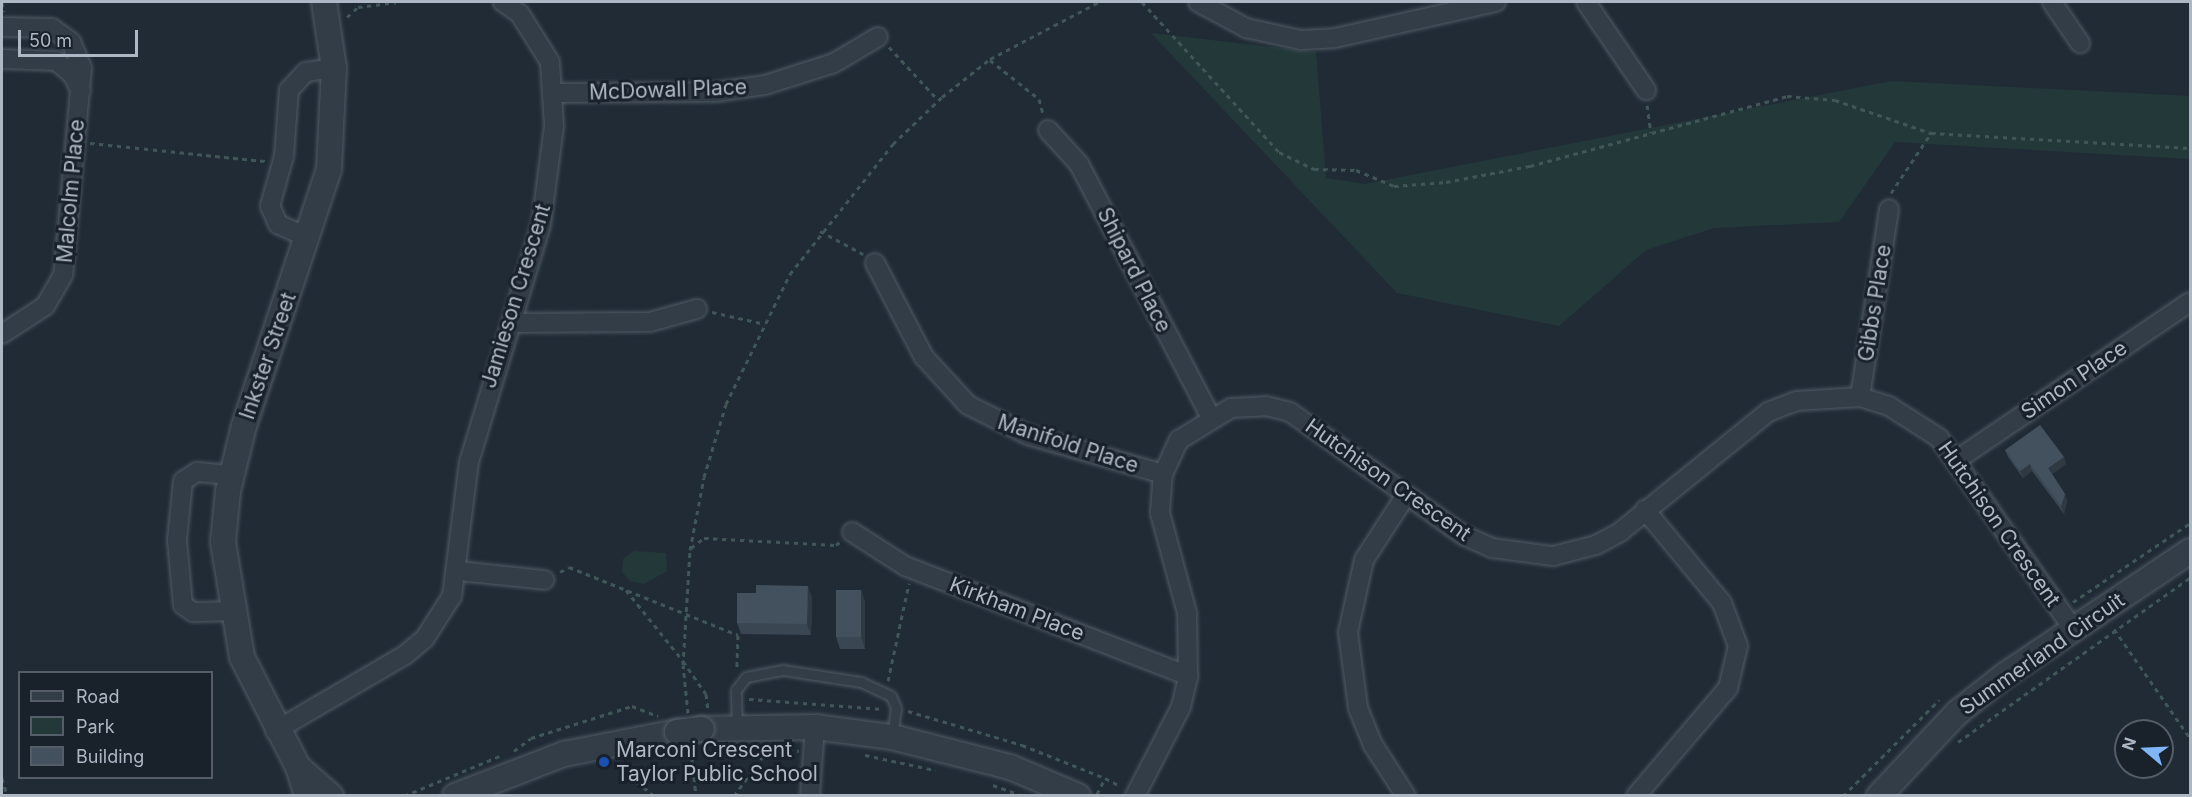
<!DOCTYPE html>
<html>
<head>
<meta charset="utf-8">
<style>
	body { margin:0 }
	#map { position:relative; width:2192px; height:797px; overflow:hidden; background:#202b36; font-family:Inter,sans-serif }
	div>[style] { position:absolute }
	.green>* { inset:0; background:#233939 }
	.path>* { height:3px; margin-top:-1.5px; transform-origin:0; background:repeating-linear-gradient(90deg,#415657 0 4.5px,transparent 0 9px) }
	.roads { filter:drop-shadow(0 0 2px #515b65) drop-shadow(0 0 2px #515b65) }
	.service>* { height:9px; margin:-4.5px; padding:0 4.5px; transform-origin:4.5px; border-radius:4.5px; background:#333d47 }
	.minor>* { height:18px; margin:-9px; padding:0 9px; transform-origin:9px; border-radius:9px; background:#333d47 }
	.tertiary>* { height:24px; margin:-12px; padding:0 12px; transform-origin:12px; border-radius:12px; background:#333d47 }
	.bridges { filter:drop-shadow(0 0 2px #515b65) drop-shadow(0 0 2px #515b65) }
	.tertiary-bridge>* { height:24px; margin:-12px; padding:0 12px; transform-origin:12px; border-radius:12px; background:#333d47 }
	.wall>* { inset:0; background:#3a4651 }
	.shaded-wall>* { inset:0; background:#2f3942 }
	.building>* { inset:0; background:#43515e; transform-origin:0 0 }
	.dots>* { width:16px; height:16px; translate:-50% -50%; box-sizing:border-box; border:3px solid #19222b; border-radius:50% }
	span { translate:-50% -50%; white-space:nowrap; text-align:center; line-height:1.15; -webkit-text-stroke:6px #19222b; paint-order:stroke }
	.street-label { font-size:21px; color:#aeb8c4 }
	.poi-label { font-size:21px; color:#aeb8c4 }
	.left { translate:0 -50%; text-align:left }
	.frame { position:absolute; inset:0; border:3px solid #aeb8c4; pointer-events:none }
	.legend { position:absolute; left:18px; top:671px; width:195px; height:108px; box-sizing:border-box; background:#19222b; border:2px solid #555e68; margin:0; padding:8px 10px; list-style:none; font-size:18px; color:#aeb8c4 }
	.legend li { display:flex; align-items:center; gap:12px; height:30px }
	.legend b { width:30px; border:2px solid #555e68 }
	.north { position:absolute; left:2114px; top:719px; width:60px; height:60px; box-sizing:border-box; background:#19222b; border:2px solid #555e68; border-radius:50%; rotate:289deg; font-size:16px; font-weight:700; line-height:24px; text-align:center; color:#aeb8c4 }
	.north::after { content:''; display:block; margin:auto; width:21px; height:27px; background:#81b6f6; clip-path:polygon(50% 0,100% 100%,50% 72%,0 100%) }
	.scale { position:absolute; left:18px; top:30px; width:120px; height:27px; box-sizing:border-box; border:3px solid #aeb8c4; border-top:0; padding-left:8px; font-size:18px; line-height:21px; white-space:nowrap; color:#aeb8c4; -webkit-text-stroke:4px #19222b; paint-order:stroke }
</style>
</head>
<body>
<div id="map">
	<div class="green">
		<div style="clip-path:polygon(1151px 33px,1316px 52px,1326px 178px,1365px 184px,1891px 81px,2190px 96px,2190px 159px,1895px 142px,1839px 222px,1714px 228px,1646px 250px,1559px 326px,1397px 293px)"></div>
		<div style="clip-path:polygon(634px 551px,666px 553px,667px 571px,644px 584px,630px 581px,622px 572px,623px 559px)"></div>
	</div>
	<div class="path">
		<div style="left:2px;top:2px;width:10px;rotate:79deg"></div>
		<div style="left:1142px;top:2px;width:203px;rotate:47.6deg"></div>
		<div style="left:1279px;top:152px;width:39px;rotate:26deg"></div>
		<div style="left:1314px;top:169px;width:42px;rotate:1.4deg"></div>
		<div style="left:1356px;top:170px;width:41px;rotate:22.8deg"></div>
		<div style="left:1394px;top:186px;width:52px;rotate:-4.4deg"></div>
		<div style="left:1446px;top:182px;width:86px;rotate:-10.8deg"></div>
		<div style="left:1530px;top:166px;width:266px;rotate:-15.2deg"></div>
		<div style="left:1787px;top:96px;width:48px;rotate:4.8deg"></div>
		<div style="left:1835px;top:100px;width:102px;rotate:19deg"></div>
		<div style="left:1931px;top:133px;width:259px;rotate:3.3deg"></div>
		<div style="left:347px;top:17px;width:15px;rotate:-42deg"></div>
		<div style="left:358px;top:7px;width:38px;rotate:-7deg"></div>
		<div style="left:889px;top:47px;width:72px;rotate:47.2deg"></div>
		<div style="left:990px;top:60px;width:63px;rotate:38.5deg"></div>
		<div style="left:1039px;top:99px;width:16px;rotate:75deg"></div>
		<div style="left:1647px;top:105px;width:28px;rotate:82deg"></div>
		<div style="left:90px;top:143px;width:176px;rotate:5.9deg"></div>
		<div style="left:1891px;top:193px;width:72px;rotate:-56.3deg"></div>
		<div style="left:820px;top:231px;width:49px;rotate:28.1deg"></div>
		<div style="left:712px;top:312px;width:54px;rotate:12.8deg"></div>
		<div style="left:691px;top:548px;width:16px;rotate:-38deg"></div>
		<div style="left:704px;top:538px;width:132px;rotate:3deg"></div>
		<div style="left:836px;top:545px;width:6px;rotate:-39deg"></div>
		<div style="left:560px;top:572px;width:10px;rotate:-29deg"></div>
		<div style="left:569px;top:567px;width:182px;rotate:21.9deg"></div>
		<div style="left:738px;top:635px;width:34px;rotate:92deg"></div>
		<div style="left:626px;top:590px;width:91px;rotate:51.2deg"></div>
		<div style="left:683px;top:661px;width:40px;rotate:55.1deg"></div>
		<div style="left:706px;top:694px;width:16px;rotate:83deg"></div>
		<div style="left:2073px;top:602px;width:141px;rotate:-34deg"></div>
		<div style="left:2114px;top:629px;width:133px;rotate:55.1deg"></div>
		<div style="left:888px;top:681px;width:100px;rotate:-77.9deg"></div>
		<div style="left:749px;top:699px;width:134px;rotate:4.3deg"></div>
		<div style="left:908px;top:711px;width:119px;rotate:16.6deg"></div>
		<div style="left:1022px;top:745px;width:89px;rotate:21.7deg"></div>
		<div style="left:688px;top:713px;width:48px;rotate:-95.9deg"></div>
		<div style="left:683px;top:665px;width:115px;rotate:-86.5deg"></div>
		<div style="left:690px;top:550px;width:74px;rotate:-79.1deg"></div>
		<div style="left:704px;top:477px;width:76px;rotate:-73.2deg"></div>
		<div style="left:726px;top:404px;width:145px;rotate:-63.8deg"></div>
		<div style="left:790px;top:274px;width:166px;rotate:-51.6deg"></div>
		<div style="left:893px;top:144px;width:68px;rotate:-43.8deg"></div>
		<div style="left:942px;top:97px;width:61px;rotate:-38.4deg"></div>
		<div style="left:990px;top:59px;width:123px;rotate:-27.6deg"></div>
		<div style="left:1958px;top:742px;width:284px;rotate:-35.3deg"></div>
		<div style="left:779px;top:749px;width:20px;rotate:6deg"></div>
		<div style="left:691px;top:750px;width:46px;rotate:83.8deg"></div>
		<div style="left:514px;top:751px;width:21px;rotate:-37deg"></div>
		<div style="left:531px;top:738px;width:106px;rotate:-17.6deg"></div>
		<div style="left:632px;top:706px;width:28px;rotate:21deg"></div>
		<div style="left:865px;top:755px;width:72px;rotate:12.1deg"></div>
		<div style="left:616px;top:764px;width:50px;rotate:40.1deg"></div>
		<div style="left:2px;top:778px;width:19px;rotate:74deg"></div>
		<div style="left:993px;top:785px;width:30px;rotate:20deg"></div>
		<div style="left:1097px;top:794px;width:18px;rotate:-63deg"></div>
		<div style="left:1105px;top:778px;width:17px;rotate:28deg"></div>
		<div style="left:404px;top:796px;width:106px;rotate:-22.7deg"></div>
		<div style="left:734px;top:796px;width:59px;rotate:-53.9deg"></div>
		<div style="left:1843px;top:796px;width:136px;rotate:-45deg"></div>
	</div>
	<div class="roads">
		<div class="service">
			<div style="left:737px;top:726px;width:36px;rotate:-92deg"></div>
			<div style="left:736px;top:690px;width:16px;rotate:-52deg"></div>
			<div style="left:746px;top:677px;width:38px;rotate:-11deg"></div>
			<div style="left:783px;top:670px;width:79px;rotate:8.7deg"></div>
			<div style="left:861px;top:682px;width:33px;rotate:25deg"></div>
			<div style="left:891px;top:696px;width:13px;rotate:67deg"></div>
			<div style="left:896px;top:708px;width:29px;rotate:98deg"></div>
		</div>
		<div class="minor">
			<div style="left:1198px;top:2px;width:55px;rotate:28.4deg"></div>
			<div style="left:1246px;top:28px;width:56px;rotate:12.3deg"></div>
			<div style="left:1301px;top:40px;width:34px;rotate:-3deg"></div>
			<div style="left:1335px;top:38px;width:165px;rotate:-12.6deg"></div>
			<div style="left:1586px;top:2px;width:107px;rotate:55.7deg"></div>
			<div style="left:2052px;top:2px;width:50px;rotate:55.7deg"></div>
			<div style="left:2px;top:27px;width:50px;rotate:1.1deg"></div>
			<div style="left:52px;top:28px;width:24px;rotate:36deg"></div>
			<div style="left:71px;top:42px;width:28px;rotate:67deg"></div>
			<div style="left:82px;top:68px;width:208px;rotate:95.2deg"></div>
			<div style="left:63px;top:275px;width:36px;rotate:120deg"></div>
			<div style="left:45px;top:306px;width:51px;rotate:146.9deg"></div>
			<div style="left:2px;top:59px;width:54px;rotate:2.1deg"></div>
			<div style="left:56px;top:61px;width:21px;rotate:39deg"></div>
			<div style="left:72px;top:74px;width:19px;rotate:62deg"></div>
			<div style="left:555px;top:93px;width:160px;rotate:-0.4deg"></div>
			<div style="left:715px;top:92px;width:50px;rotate:-8deg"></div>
			<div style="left:765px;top:85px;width:72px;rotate:-17.7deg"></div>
			<div style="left:834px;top:63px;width:51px;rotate:-30.6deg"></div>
			<div style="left:1048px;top:130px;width:46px;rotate:47.6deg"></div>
			<div style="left:1079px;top:164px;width:284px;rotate:62.5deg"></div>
			<div style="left:309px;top:238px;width:34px;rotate:-156deg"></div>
			<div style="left:278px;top:224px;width:20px;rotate:-114deg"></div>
			<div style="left:270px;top:206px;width:52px;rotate:-74.4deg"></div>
			<div style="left:284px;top:156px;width:66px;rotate:-85.7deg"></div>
			<div style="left:289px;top:90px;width:25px;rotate:-47deg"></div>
			<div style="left:306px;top:72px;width:28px;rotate:-8deg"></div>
			<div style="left:875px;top:263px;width:106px;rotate:62.5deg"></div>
			<div style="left:924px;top:357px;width:65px;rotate:47.5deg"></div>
			<div style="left:968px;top:405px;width:67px;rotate:26.6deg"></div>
			<div style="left:1028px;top:435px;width:141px;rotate:16.1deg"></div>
			<div style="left:511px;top:323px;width:139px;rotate:-0.4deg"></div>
			<div style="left:650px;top:322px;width:49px;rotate:-15.5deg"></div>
			<div style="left:1860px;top:397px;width:190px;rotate:-81.2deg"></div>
			<div style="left:1958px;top:459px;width:280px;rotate:-34.1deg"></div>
			<div style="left:1406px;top:495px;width:77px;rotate:122.9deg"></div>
			<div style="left:1364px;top:560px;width:74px;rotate:102.5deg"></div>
			<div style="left:1348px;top:632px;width:77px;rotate:82.5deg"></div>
			<div style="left:1358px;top:708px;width:40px;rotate:68deg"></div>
			<div style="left:1373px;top:745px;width:61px;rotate:57.1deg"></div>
			<div style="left:852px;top:532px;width:63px;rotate:32.7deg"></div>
			<div style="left:905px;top:566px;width:304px;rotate:21.2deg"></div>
			<div style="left:458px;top:571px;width:87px;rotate:5.9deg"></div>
			<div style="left:230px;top:611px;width:37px;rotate:178deg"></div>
			<div style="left:193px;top:612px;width:12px;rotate:-145deg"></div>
			<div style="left:183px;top:605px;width:65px;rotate:-95.3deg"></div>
			<div style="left:177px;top:540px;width:59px;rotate:-84.2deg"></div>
			<div style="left:183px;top:481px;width:17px;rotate:-33deg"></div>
			<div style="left:197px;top:472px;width:34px;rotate:5deg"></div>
			<div style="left:275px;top:731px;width:151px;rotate:-30.3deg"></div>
			<div style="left:405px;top:655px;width:26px;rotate:-40deg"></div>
			<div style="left:425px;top:638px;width:50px;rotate:-57.3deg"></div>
			<div style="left:452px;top:596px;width:135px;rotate:-82.8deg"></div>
			<div style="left:469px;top:462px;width:248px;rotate:-73.1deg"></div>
			<div style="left:541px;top:225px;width:100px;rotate:-82.5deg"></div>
			<div style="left:554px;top:126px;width:64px;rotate:-93.6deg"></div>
			<div style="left:550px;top:62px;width:57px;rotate:-122deg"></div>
			<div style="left:520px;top:14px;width:21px;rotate:-145deg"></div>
			<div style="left:810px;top:796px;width:69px;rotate:-85.9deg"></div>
			<div style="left:1135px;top:796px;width:100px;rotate:-62.7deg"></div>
			<div style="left:1181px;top:707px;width:32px;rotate:-77deg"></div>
			<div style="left:1188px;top:676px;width:63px;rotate:-90.9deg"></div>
			<div style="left:1187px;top:613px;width:104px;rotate:-105.1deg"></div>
			<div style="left:1160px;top:513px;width:39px;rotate:-86deg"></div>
			<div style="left:1163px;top:474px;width:38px;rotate:-65deg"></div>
			<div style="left:1179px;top:440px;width:61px;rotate:-31.6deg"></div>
			<div style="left:1231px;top:408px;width:35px;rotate:-3deg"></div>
			<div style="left:1266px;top:406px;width:25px;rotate:14deg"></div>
			<div style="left:1290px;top:412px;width:212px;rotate:35.4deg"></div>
			<div style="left:1463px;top:535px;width:32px;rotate:24deg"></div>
			<div style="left:1492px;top:548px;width:62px;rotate:7.5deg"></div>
			<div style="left:1553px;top:556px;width:44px;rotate:-14.3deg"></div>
			<div style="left:1596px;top:545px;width:27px;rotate:-28deg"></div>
			<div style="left:1620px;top:532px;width:191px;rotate:-39deg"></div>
			<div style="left:1768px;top:412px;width:30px;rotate:-21deg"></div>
			<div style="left:1796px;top:401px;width:64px;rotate:-3.6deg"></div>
			<div style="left:1860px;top:397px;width:30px;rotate:17deg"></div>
			<div style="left:1889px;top:406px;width:59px;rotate:32.6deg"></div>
			<div style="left:1939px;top:438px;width:235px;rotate:54.9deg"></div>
			<div style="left:1636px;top:796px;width:142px;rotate:-49.6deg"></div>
			<div style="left:1728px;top:688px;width:43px;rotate:-76.6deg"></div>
			<div style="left:1738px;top:646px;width:46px;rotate:-110.4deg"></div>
			<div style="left:1722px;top:603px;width:121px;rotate:-129.6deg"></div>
		</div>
		<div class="tertiary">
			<div style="left:702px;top:729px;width:113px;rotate:-1deg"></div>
			<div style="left:815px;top:727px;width:78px;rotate:7.4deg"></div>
			<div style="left:892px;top:737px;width:122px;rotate:14.3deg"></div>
			<div style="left:1010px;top:767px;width:74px;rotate:23.1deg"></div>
			<div style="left:298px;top:767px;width:44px;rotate:41.3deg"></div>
			<div style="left:307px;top:796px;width:30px;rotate:-107deg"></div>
			<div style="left:298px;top:767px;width:123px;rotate:-117deg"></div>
			<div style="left:242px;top:657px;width:117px;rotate:-99.4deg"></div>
			<div style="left:223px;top:542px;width:51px;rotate:-84.4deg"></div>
			<div style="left:228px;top:491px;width:67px;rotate:-76.2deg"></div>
			<div style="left:244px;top:426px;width:271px;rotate:-71.7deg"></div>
			<div style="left:329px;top:169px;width:101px;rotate:-87.2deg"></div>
			<div style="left:334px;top:68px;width:67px;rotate:-98.6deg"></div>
			<div style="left:455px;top:796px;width:117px;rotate:-21.1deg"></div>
			<div style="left:564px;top:754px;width:115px;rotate:-11deg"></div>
			<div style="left:1879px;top:796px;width:114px;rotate:-46.8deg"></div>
			<div style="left:1957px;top:713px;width:61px;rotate:-38.4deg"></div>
			<div style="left:2005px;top:675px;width:223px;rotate:-33.8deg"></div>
		</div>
	</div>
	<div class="bridges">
		<div class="tertiary-bridge">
			<div style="left:677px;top:732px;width:25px;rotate:-7deg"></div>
		</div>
	</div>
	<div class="wall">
		<div style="clip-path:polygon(2005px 450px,2064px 457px,2066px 464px,2052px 474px,2065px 494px,2067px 501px,2064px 514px,2032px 471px,2023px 478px,2008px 457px)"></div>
		<div style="clip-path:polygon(861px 590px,865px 602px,865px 649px,840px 649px,836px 637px)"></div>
		<div style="clip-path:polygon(812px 597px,811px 635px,741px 634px,737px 623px)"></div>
	</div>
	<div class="shaded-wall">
		<div style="clip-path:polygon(2064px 457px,2066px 464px,2051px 475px,2048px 468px)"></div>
		<div style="clip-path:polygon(2030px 464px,2032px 471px,2023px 478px,2020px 471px)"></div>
		<div style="clip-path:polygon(2065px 494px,2067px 501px,2064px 514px,2061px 506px)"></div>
		<div style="clip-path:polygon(808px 586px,812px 597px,811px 635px,807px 624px)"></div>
		<div style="clip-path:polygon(861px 590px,865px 602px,865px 649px,861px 637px)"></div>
	</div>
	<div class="building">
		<div style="clip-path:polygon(2040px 425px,2064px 457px,2048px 468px,2065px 494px,2061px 506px,2030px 464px,2020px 471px,2005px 450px)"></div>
		<div style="clip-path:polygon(756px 585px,808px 586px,807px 624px,737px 623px,737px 593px,756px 593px)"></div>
		<div style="left:836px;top:590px;width:25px;height:47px"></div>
	</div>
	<div class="dots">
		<div style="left:604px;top:762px;background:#1a4fb4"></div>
	</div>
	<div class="street-label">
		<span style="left:668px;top:90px;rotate:-2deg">McDowall Place</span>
		<span style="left:71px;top:191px;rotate:-85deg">Malcolm Place</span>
		<span style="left:1134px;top:270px;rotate:63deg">Shipard Place</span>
		<span style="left:516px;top:296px;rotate:-73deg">Jamieson Crescent</span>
		<span style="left:1875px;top:303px;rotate:-81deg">Gibbs Place</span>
		<span style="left:268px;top:356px;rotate:-71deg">Inkster Street</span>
		<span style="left:2074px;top:380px;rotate:-34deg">Simon Place</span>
		<span style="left:1068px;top:444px;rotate:18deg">Manifold Place</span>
		<span style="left:1388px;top:480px;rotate:35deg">Hutchison Crescent</span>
		<span style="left:1999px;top:524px;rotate:55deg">Hutchison Crescent</span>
		<span style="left:1017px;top:609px;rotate:21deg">Kirkham Place</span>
		<span style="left:2042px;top:654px;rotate:-35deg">Summerland Circuit</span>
	</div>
	<div class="poi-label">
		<span class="left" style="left:616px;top:762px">Marconi Crescent<br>Taylor Public School</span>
	</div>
	<div class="frame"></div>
	<ul class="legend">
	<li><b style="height:8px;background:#333d47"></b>Road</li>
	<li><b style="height:16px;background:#233939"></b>Park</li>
	<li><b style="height:16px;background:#43515e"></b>Building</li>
	</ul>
	<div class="north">N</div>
	<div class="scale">50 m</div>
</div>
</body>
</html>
